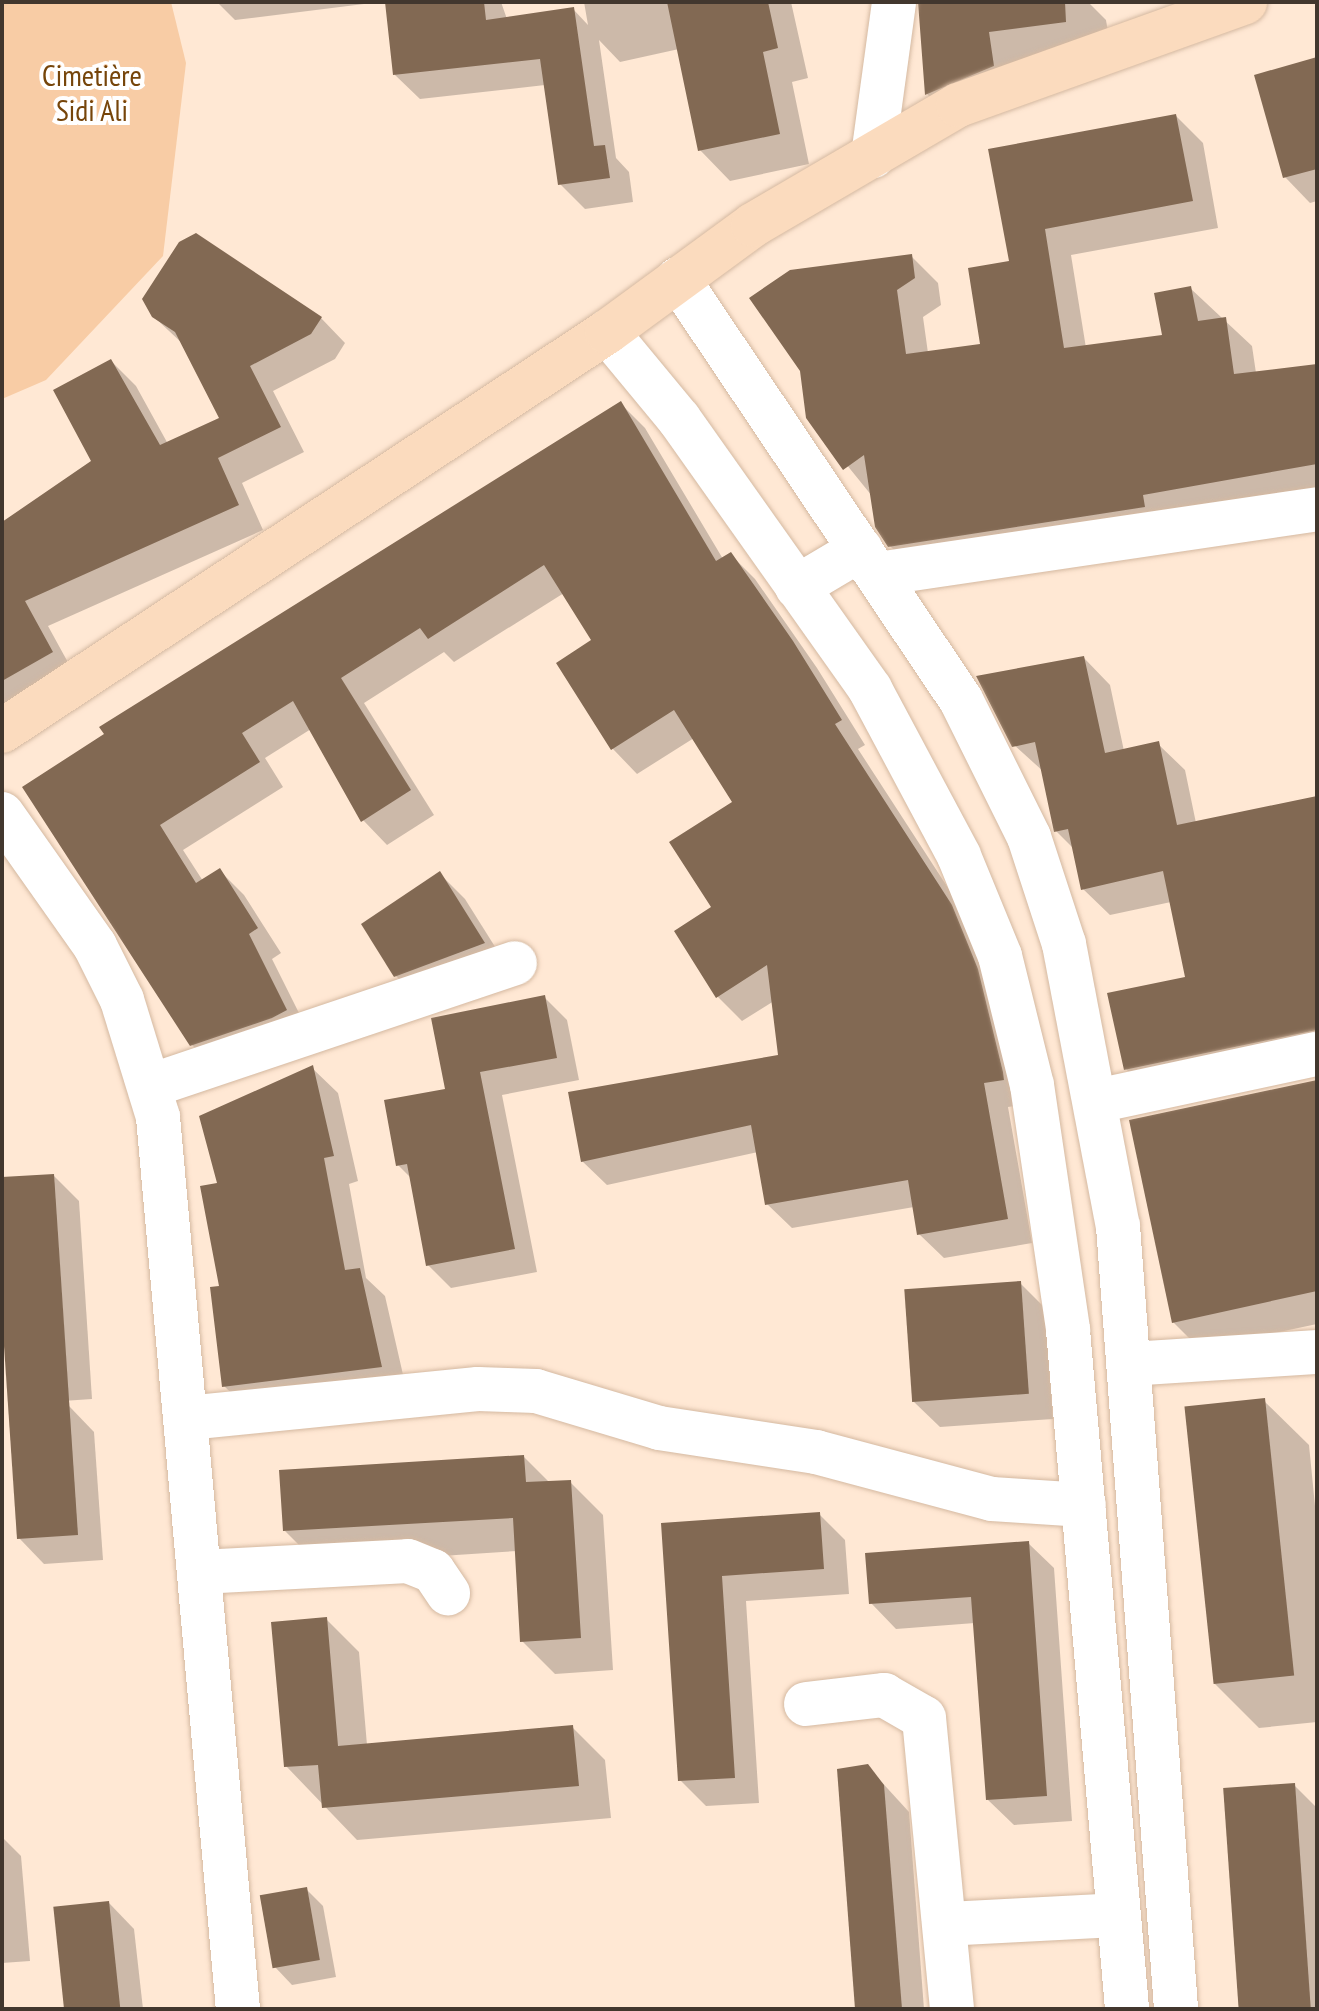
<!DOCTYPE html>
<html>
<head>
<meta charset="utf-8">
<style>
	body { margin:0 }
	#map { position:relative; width:1319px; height:2011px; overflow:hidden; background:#ffe8d4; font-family:"PT Sans Narrow",sans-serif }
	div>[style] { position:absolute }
	.green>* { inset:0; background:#f8cca5 }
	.shadow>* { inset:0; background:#0003 }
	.building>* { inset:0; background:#826953; transform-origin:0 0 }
	.roads { filter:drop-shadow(0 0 2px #d5b9a1) drop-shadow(0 0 2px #d5b9a1) }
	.minor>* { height:44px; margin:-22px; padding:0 22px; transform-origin:22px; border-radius:22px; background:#fff }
	.major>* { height:44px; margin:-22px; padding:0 22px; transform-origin:22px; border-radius:22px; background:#fbdbbe }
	span { translate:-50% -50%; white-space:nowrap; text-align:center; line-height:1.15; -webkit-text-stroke:8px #fff; paint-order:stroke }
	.park-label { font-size:30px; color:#76450a }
	.frame { position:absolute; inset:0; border:4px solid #42372e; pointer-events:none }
</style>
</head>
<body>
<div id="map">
	<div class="green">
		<div style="clip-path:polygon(2px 2px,171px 2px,186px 63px,163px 256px,46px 380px,2px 399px)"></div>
	</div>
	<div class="shadow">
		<div style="clip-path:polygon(217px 2px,380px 2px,235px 20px)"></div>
		<div style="clip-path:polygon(387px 2px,501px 2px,507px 19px,573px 9px,588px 25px,584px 2px,791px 2px,808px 78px,792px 82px,809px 164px,730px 181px,700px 150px,679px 49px,620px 62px,599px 40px,616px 158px,629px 172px,633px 202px,585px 209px,560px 184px,545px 85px,420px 99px,395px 75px)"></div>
		<div style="clip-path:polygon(920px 2px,1088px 2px,1106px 20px,1111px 50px,957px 125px,927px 94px)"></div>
		<div style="clip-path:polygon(1317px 59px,1317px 201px,1310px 203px,1285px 177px)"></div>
		<div style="clip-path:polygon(1176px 116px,1203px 143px,1218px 228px,1071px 255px,1086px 348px,1164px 337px,1190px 288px,1252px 346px,1256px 373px,1317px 366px,1317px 493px,917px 573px,890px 546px,872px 496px,808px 417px,911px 256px,938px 283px,941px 305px,923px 317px,928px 353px,982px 346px,1011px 263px,990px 151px)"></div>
		<div style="clip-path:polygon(153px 316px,321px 318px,345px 343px,335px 359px,273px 391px,304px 452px,242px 483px,263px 530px,48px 626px,76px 677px,2px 717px,2px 557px,93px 461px,111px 361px,136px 386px,168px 444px,222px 419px,184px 345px)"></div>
		<div style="clip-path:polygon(620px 403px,645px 428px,723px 559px,730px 554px,755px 579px,817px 668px,865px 745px,858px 749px,976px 931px,1028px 1104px,1008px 1107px,1032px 1243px,944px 1258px,919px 1234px,914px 1207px,792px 1228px,767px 1204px,758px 1152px,607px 1185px,582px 1161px,780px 1057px,774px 1001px,742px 1021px,717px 996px,714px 908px,735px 803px,694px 738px,637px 774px,613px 749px,558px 664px,594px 641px,564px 593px,454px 662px,444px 652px,364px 703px,434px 815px,387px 845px,363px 820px,311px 729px,265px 758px,283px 787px,183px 850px,203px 881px,220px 871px,244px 895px,281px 953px,272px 959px,310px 1035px,217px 1070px,192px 1045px,24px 788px)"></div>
		<div style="clip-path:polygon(1084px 658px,1110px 685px,1124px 751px,1158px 744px,1185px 770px,1196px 823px,1317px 798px,1317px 1060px,1152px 1096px,1126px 1069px,1187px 978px,1171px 902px,1110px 915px,1083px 889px,1075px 850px,1056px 831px,1044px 772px,1014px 745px)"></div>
		<div style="clip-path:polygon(440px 874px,465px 899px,509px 969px,421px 1002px,396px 976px)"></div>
		<div style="clip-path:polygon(544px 997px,567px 1020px,579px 1080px,502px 1095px,537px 1272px,451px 1288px,428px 1265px,411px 1178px,398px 1165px,447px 1091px)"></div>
		<div style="clip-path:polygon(312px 1068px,338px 1093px,358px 1181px,349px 1184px,366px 1278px,385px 1296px,407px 1392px,250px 1411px,224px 1386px,221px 1287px)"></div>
		<div style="clip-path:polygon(1317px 1082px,1317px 1324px,1200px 1349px,1173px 1322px)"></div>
		<div style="clip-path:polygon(54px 1176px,79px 1201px,92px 1399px,34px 1403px,2px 1287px,2px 1179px)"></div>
		<div style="clip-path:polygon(1020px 1283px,1045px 1308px,1053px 1419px,940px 1427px,914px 1402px)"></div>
		<div style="clip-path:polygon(1264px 1401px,1309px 1445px,1317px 1526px,1317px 1722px,1259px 1728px,1214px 1683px)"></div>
		<div style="clip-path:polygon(69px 1406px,94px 1432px,103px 1560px,44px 1564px,19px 1538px)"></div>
		<div style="clip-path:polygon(524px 1457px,550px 1483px,570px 1482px,603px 1515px,613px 1670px,555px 1674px,522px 1641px,517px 1551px,318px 1564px,285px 1531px)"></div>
		<div style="clip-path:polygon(820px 1515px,845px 1540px,849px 1594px,746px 1601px,759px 1803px,706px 1806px,680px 1780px,663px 1525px)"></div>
		<div style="clip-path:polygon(1028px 1543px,1054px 1568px,1072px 1821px,1014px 1825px,988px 1800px,975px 1623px,896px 1629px,871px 1603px)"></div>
		<div style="clip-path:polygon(326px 1619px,359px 1652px,367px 1745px,572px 1727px,605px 1760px,611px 1818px,357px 1840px,286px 1766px)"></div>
		<div style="clip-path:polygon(867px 1766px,909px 1812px,924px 2009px,857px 2009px)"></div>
		<div style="clip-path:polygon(1294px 1785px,1317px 1808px,1317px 2009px,1239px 2009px)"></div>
		<div style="clip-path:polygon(2px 1837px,21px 1856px,30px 1961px,2px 1963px)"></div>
		<div style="clip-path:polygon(306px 1889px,323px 1906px,336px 1977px,292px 1985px,275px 1967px)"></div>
		<div style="clip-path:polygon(109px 1903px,134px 1929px,143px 2009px,66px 2009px)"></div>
	</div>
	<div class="building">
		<div style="clip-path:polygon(385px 2px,484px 2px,486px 20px,574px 7px,594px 146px,605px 145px,610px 178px,558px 185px,540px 59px,393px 75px)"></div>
		<div style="clip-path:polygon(667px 2px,768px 2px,778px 48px,763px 52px,780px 134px,698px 151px)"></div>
		<div style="clip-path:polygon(918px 2px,1065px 2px,1066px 22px,989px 32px,994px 66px,925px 95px)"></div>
		<div style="clip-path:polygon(1317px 57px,1317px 169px,1283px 178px,1254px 75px)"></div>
		<div style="clip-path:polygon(1176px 114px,1193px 201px,1045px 229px,1064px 348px,1162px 335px,1154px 293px,1191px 286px,1198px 321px,1226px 317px,1234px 374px,1317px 364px,1317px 464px,1143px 495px,1145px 507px,888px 547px,875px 527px,864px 455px,843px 470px,806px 418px,800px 371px,749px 298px,790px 270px,912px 254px,915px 278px,897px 290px,906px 354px,980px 344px,968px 268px,1009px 261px,988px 149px)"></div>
		<div style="clip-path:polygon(196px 233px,322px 317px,311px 334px,250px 366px,281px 427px,218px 458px,239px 505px,25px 601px,53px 652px,2px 681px,2px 522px,91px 461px,53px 390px,111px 359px,160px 445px,219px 418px,175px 332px,152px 317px,142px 299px,179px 242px)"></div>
		<div style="clip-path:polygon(621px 401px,716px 561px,731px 552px,793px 641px,842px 720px,835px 724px,952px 905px,978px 969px,1003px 1072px,1004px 1080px,984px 1083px,1008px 1219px,917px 1235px,908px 1180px,765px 1205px,751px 1125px,581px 1162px,568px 1092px,778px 1055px,767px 965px,716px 998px,674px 931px,711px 907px,669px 842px,732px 802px,674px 710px,611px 750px,556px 663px,591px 640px,544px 565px,428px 639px,420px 628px,341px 678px,411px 790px,361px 822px,293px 701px,242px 733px,260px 762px,160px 825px,196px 883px,220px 868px,258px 928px,249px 934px,287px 1010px,272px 1018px,190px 1046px,22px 787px,104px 734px,99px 727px)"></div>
		<div style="clip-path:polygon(1084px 656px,1105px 753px,1159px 741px,1177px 825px,1317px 796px,1317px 1030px,1124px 1070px,1107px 993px,1185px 977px,1163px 871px,1081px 890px,1068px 829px,1054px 832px,1035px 742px,1012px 747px,976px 676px)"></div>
		<div style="clip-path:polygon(440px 871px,485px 943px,394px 977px,361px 924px)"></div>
		<div style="clip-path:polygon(545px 995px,557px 1058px,480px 1072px,515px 1249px,426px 1266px,407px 1164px,396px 1166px,384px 1100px,445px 1089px,431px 1018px)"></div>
		<div style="clip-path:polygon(313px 1065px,334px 1156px,324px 1158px,345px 1270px,360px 1268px,382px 1367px,222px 1387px,210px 1287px,219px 1286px,200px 1186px,217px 1183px,199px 1116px)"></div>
		<div style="clip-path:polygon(1317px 1080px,1317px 1291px,1172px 1323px,1129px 1120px)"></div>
		<div style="clip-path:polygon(54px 1174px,78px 1535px,17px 1539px,2px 1316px,2px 1177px)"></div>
		<div style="left:1021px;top:1281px;width:113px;height:117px;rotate:86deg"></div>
		<div style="left:1265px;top:1398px;width:279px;height:81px;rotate:84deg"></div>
		<div style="clip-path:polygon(524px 1455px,526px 1482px,571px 1480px,581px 1638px,520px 1642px,513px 1518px,283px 1531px,279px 1470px)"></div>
		<div style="clip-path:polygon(820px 1512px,824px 1569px,722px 1576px,735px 1778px,678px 1781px,661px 1523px)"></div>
		<div style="clip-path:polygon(1029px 1541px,1047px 1796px,986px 1800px,971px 1597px,869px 1604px,865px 1553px)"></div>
		<div style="clip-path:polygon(327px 1617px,338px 1746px,573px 1725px,579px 1786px,322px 1808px,318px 1765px,284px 1767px,271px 1622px)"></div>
		<div style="clip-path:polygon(868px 1764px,884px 1785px,902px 2009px,855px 2009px,837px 1769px)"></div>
		<div style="left:1295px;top:1783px;width:226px;height:72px;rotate:86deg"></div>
		<div style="left:307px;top:1887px;width:74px;height:48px;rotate:80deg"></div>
		<div style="left:109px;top:1901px;width:109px;height:56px;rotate:84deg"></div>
	</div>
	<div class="roads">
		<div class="minor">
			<div style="left:873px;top:156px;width:155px;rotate:-82.2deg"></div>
			<div style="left:678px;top:279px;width:507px;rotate:56.09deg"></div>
			<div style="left:961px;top:700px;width:153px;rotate:63.6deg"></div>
			<div style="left:1029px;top:837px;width:113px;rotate:71.9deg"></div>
			<div style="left:1064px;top:944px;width:287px;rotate:79.2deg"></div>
			<div style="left:1118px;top:1226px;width:785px;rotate:85.76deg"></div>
			<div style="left:607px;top:332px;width:113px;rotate:50.4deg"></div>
			<div style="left:679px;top:419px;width:331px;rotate:54.7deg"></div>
			<div style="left:870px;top:689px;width:189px;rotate:61.9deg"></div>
			<div style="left:959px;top:856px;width:108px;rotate:67.7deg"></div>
			<div style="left:1000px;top:956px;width:133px;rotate:76.1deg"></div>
			<div style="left:1032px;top:1085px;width:248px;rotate:81.6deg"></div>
			<div style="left:1068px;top:1330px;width:682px;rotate:85.03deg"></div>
			<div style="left:878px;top:574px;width:444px;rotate:-8.4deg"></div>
			<div style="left:797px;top:587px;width:74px;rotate:-30.7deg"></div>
			<div style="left:2px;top:814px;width:161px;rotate:54.8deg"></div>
			<div style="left:95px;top:946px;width:60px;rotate:63.4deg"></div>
			<div style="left:122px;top:1000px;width:122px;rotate:72.9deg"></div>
			<div style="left:158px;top:1117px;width:896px;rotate:84.88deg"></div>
			<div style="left:150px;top:1086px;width:385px;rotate:-18.6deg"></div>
			<div style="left:1097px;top:1101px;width:225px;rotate:-12.1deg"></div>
			<div style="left:1130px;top:1364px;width:187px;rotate:-3.7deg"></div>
			<div style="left:187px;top:1418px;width:292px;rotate:-5.7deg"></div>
			<div style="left:478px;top:1389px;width:58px;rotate:2deg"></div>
			<div style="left:536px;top:1391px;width:128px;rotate:16.7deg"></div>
			<div style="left:659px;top:1428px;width:159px;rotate:8.7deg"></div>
			<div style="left:816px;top:1452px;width:182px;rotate:15deg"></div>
			<div style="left:992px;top:1499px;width:92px;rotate:3.7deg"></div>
			<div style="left:200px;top:1572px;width:208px;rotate:-3deg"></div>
			<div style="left:408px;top:1561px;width:27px;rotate:22deg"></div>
			<div style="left:433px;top:1571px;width:27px;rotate:56deg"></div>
			<div style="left:806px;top:1704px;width:79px;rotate:-6.6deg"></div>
			<div style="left:884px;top:1695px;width:46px;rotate:29.9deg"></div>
			<div style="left:924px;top:1718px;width:292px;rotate:84.5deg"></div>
			<div style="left:946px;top:1924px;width:172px;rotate:-3deg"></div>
		</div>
		<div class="major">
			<div style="left:2px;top:731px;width:725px;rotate:-33.41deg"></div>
			<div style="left:607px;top:332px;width:181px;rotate:-36.2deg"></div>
			<div style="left:753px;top:225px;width:238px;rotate:-30.3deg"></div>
			<div style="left:958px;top:105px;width:305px;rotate:-19.7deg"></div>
		</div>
	</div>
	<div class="park-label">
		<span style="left:92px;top:92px">Cimetière<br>Sidi Ali</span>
	</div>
	<div class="frame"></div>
</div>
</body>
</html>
